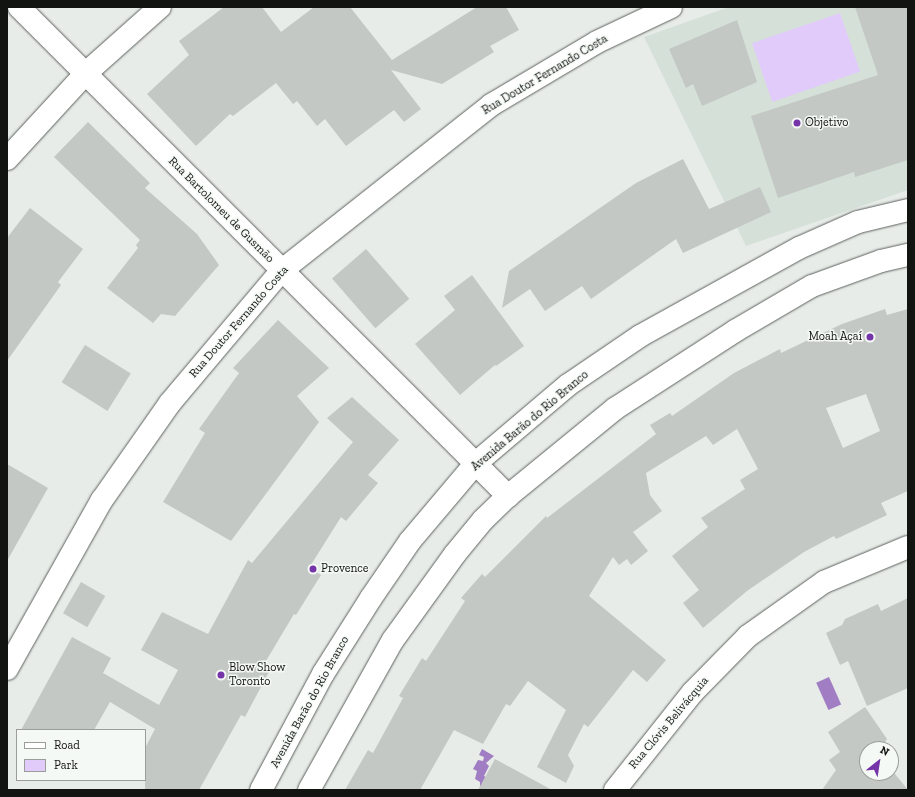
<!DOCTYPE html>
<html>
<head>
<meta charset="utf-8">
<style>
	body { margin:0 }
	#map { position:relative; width:915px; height:797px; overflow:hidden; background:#e7ece8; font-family:"Zilla Slab",serif }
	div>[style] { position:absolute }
	.built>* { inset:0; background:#d5e1d8 }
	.green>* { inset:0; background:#e1cbfa; transform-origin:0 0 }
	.water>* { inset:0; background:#a17ec4; transform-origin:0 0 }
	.building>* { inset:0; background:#c3c8c4; transform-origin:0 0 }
	.roads { filter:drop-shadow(0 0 1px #5d615e) drop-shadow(0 0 1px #5d615e) }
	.street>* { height:22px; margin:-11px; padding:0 11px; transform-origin:11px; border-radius:11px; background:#fff }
	.secondary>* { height:22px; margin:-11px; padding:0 11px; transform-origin:11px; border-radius:11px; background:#fff }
	.dots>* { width:11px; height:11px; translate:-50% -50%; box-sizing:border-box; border:2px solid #f4f9f5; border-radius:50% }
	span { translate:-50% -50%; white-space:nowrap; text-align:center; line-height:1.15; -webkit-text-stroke:3px #f4f9f5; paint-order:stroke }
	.street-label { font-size:12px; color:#121412 }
	.poi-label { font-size:12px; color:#121412 }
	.left { translate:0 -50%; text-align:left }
	.right { translate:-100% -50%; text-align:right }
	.frame { position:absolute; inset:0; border:8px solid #121412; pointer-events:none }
	.legend { position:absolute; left:16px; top:729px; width:130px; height:52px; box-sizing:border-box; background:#f4f9f5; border:1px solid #9a9d9a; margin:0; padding:5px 7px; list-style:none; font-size:12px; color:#121412 }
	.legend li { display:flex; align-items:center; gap:8px; height:20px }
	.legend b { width:20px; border:1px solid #9a9d9a }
	.north { position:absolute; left:859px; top:741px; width:40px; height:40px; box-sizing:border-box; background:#f4f9f5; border:1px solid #9a9d9a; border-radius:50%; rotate:30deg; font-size:11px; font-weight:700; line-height:16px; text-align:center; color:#121412 }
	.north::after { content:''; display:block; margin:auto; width:14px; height:18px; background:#7634a9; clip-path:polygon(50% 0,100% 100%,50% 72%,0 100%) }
</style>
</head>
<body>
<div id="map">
	<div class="built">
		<div style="clip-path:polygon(729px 7px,895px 7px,908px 55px,908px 190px,746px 246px,644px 37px)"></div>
	</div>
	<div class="green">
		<div style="left:840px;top:13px;width:62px;height:93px;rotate:71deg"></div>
	</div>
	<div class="water">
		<div style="left:829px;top:677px;width:30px;height:14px;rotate:66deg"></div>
		<div style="clip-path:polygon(482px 749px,494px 756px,486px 763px,489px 766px,484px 776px,487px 778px,480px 790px,480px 782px,475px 779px,477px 771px,473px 769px,478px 760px,483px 761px,484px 757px,479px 755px)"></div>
	</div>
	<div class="building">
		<div style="clip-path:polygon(224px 7px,262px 7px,281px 32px,314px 7px,350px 7px,392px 60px,477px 7px,506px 7px,519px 30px,490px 46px,494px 52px,442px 84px,391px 70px,421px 109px,404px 122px,394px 110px,346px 146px,325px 119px,317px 126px,297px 101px,293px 104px,276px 83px,233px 116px,230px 114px,196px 146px,147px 94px,189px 55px,179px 41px)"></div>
		<div style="clip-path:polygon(855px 7px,908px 7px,908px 160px,855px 177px,854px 172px,778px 198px,751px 116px,878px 75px)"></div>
		<div style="clip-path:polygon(737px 20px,757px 82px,702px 106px,693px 84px,686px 88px,669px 49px)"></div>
		<div style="clip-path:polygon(88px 122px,150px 183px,145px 188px,197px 234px,219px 265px,175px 316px,161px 314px,153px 323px,107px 288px,138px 248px,136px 245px,140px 240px,54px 157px)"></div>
		<div style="clip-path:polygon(683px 159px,709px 209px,760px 187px,771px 212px,683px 253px,676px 239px,591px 299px,582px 286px,545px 311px,530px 289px,502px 308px,509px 271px,636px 183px)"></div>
		<div style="clip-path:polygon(30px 208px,83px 249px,58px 282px,61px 285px,7px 361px,7px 238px)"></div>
		<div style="left:366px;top:249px;width:66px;height:45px;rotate:49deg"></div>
		<div style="clip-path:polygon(472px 275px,524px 346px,496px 366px,495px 365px,460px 395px,415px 344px,455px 310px,444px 296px)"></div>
		<div style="clip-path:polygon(evenodd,885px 309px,887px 315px,908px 309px,908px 491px,881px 503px,887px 515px,836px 539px,834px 536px,804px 552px,747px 591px,703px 628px,683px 603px,699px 590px,672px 556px,708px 527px,701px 518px,745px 489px,740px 480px,758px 469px,737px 429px,713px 445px,706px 436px,646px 473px,650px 495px,662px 511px,633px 532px,648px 551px,631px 565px,627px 559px,619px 565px,613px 557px,589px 596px,666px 660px,647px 682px,633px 670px,588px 727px,584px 724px,568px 755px,574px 766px,566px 783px,537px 767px,566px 710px,528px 681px,510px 706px,506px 704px,483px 744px,454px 730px,420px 790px,345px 790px,368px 750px,373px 753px,403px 698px,399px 696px,422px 658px,426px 661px,465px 601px,461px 598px,482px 574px,485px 577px,546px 516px,547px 518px,656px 434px,650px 425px,670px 413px,672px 416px,734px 373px,780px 349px,781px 353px,842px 324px,885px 309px,866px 394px,880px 431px,843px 448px,826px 408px,866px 394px)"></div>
		<div style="clip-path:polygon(278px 320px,329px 368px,297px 396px,319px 422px,231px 541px,163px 502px,205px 433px,199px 429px,239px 373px,233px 368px)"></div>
		<div style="left:85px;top:345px;width:54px;height:44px;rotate:32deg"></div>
		<div style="clip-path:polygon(352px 397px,399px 440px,368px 475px,378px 483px,346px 521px,341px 517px,309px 568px,321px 575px,296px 615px,294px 614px,263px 666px,270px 670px,245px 717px,241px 715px,199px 790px,145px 790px,145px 748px,155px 729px,110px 702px,94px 730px,21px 730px,72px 637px,111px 658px,103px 673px,159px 705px,178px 670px,141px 650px,162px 612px,208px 634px,248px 560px,252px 563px,353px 442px,327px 418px)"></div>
		<div style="clip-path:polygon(7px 464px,48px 488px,7px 561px)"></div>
		<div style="left:81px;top:582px;width:28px;height:36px;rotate:30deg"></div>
		<div style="clip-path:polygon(908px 598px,908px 688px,867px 706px,848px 661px,840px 665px,826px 633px,842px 625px,845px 619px,878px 604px,881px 611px)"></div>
		<div style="clip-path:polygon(865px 707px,887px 739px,881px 749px,867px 749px,867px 773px,891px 773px,891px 769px,908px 790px,822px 790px,836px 770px,829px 760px,840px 752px,828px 732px)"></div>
		<div style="clip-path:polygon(495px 759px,552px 790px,478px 790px)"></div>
	</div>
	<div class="roads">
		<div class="street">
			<div style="left:19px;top:7px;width:692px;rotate:45deg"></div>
			<div style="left:7px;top:159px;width:117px;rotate:-47.4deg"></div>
			<div style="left:86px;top:73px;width:99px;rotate:-41.7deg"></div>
			<div style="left:7px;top:669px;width:194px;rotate:-60.7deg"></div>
			<div style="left:102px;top:500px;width:118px;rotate:-55deg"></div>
			<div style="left:170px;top:403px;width:172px;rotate:-49.9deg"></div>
			<div style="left:281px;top:271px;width:268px;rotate:-38.3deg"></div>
			<div style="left:491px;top:105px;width:123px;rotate:-30.7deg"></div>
			<div style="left:597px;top:42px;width:82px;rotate:-25.3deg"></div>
			<div style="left:615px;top:790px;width:125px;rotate:-51.5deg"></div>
			<div style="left:693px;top:692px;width:78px;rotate:-45.5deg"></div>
			<div style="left:748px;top:636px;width:93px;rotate:-35.4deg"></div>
			<div style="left:824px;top:582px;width:91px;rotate:-22.6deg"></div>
		</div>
		<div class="secondary">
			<div style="left:261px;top:790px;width:132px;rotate:-61.9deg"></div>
			<div style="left:323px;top:674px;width:90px;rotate:-57.7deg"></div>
			<div style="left:371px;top:598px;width:69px;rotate:-55.6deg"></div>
			<div style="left:410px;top:541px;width:102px;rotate:-49.8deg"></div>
			<div style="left:476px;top:463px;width:121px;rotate:-40.3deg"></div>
			<div style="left:568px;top:385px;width:87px;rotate:-34.2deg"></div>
			<div style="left:640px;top:336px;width:182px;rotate:-29deg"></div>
			<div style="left:799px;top:248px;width:64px;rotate:-23.8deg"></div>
			<div style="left:858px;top:222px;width:51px;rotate:-13.5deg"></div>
			<div style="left:309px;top:790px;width:172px;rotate:-60.8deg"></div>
			<div style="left:393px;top:640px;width:106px;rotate:-54.2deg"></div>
			<div style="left:455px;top:554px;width:44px;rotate:-50.5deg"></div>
			<div style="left:483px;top:520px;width:35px;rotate:-44deg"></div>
			<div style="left:508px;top:496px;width:139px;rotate:-39.2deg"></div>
			<div style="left:616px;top:408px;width:142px;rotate:-32.9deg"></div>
			<div style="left:735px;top:331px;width:89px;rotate:-30.3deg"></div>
			<div style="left:812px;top:286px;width:73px;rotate:-19.9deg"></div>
			<div style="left:881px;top:261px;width:28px;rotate:-13deg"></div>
		</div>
	</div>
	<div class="dots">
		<div style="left:797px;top:123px;background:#7634a9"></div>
		<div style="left:870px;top:337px;background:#7634a9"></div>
		<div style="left:313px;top:569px;background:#7634a9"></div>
		<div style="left:221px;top:675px;background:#7634a9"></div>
	</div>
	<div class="street-label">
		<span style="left:545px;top:75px;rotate:-31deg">Rua Doutor Fernando Costa</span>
		<span style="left:221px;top:210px;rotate:45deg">Rua Bartolomeu de Gusmão</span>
		<span style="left:239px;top:322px;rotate:-49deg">Rua Doutor Fernando Costa</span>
		<span style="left:530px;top:421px;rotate:-40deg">Avenida Barão do Rio Branco</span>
		<span style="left:310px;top:702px;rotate:-61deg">Avenida Barão do Rio Branco</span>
		<span style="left:669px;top:723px;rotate:-50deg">Rua Clóvis Belivácquia</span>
	</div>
	<div class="poi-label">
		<span class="left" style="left:805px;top:123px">Objetivo</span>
		<span class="right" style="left:862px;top:337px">Moah Açaí</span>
		<span class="left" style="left:321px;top:569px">Provence</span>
		<span class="left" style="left:229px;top:675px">Blow Show<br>Toronto</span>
	</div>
	<div class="frame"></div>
	<ul class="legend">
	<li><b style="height:5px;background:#fff"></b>Road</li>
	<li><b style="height:11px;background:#e1cbfa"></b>Park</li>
	</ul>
	<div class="north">N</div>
</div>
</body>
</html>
